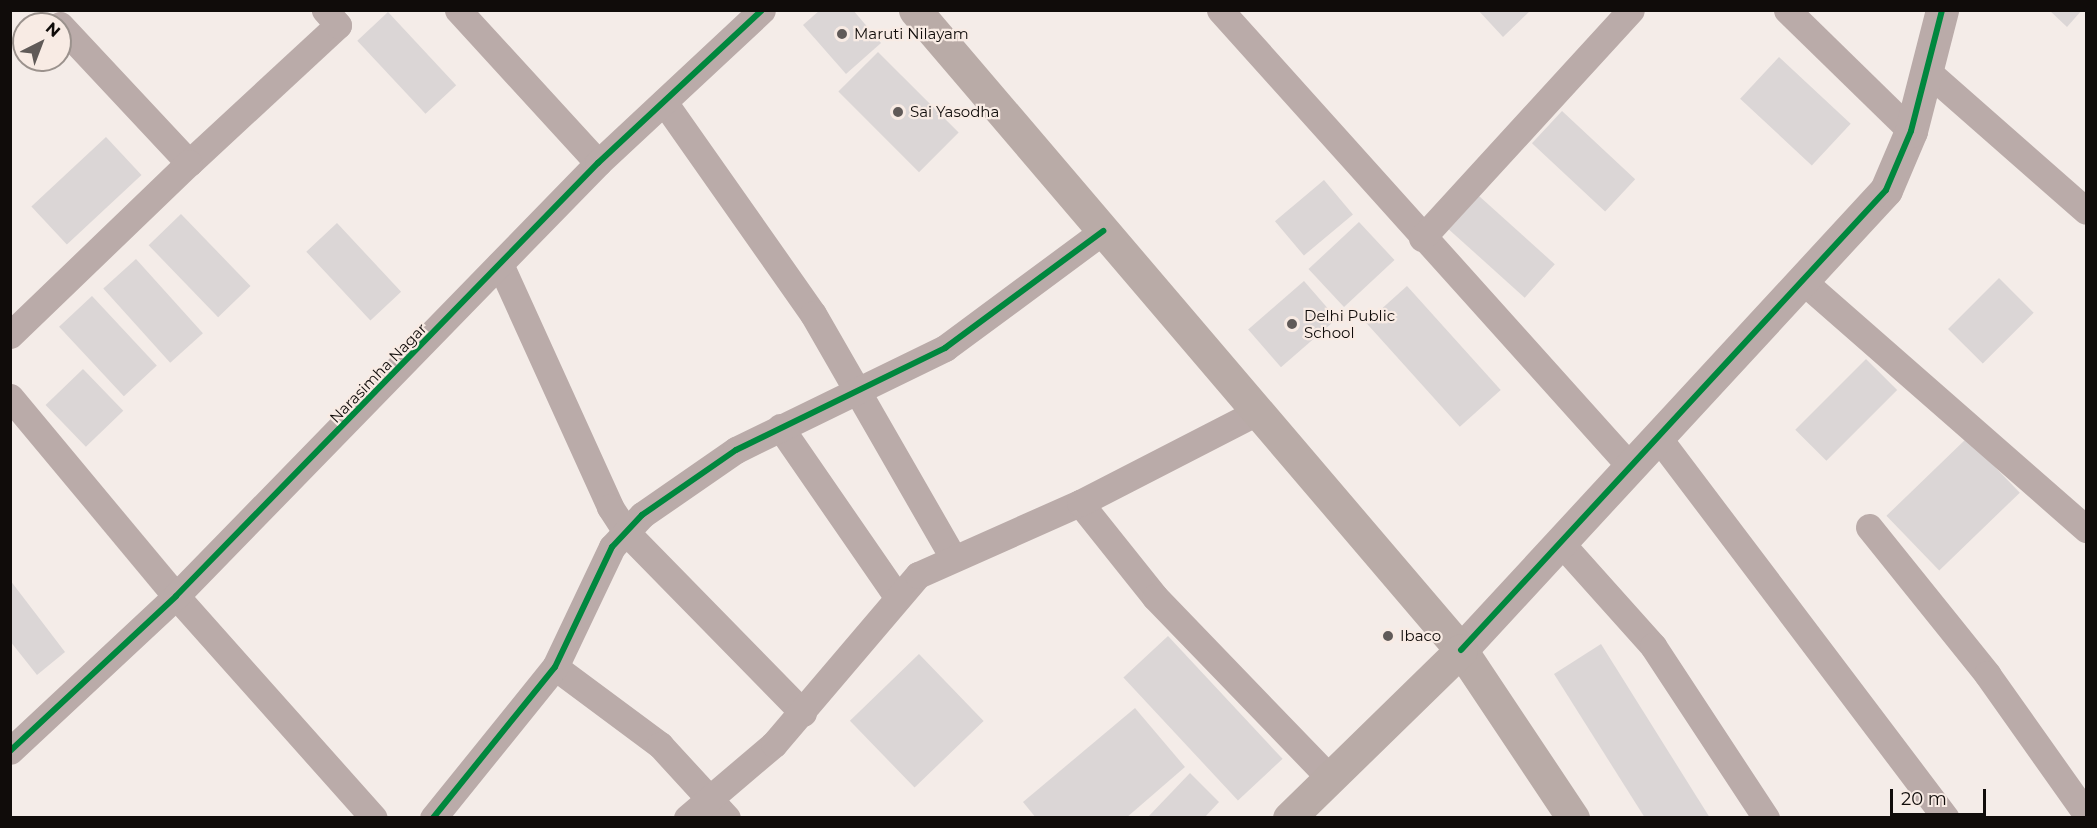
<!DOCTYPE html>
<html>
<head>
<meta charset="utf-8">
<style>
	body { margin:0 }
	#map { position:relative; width:2097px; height:828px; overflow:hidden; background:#f4ece8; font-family:Montserrat,sans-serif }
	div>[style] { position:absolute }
	.building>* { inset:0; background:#dbd6d6; transform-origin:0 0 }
	.minor>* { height:27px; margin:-13.5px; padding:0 13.5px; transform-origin:13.5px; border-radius:13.5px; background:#baaba9 }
	.tertiary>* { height:33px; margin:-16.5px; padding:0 16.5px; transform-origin:16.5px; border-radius:16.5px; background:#baaba9 }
	.secondary>* { height:33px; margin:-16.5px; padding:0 16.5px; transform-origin:16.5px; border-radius:16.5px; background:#b9aba7 }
	.cycleway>* { height:6px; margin:-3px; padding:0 3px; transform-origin:3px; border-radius:3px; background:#00873e }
	.dots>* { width:16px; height:16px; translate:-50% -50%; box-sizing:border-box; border:3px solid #f8ebe4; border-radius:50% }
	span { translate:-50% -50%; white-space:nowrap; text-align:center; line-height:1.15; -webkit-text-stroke:4.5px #f8ebe4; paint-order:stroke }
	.poi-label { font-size:15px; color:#100c0a }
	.left { translate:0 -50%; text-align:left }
	.street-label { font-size:15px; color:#100c0a }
	.frame { position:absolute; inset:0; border:12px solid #100c0a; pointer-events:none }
	.north { position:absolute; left:12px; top:12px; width:60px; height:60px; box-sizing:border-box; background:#f8ebe4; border:2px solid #9b928d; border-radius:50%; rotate:42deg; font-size:16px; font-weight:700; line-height:24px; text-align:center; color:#100c0a }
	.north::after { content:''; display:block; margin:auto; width:21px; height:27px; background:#605a58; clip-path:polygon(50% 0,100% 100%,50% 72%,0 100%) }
	.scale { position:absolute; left:1890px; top:789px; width:96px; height:27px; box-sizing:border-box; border:3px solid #100c0a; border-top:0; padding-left:8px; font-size:18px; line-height:21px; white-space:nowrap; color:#100c0a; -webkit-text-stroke:4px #f8ebe4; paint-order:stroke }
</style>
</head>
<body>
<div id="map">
	<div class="building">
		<div style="clip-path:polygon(820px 10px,853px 10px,881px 43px,846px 74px,803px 25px)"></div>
		<div style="clip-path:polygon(1478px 10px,1531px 10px,1503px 37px)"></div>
		<div style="clip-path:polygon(2049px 10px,2082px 10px,2067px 27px)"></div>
		<div style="left:388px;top:12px;width:100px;height:42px;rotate:47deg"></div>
		<div style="left:878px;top:52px;width:114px;height:56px;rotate:45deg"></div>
		<div style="left:1779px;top:57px;width:98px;height:57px;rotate:43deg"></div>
		<div style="left:1562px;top:111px;width:100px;height:44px;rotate:43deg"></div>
		<div style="left:106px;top:137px;width:52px;height:102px;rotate:47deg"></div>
		<div style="left:1324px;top:180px;width:45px;height:64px;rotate:50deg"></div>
		<div style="left:1479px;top:196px;width:102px;height:45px;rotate:42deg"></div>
		<div style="left:181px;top:214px;width:100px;height:45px;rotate:46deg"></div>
		<div style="left:1359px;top:222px;width:52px;height:69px;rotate:47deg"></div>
		<div style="left:337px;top:223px;width:94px;height:42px;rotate:47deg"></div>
		<div style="left:136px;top:259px;width:100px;height:44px;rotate:48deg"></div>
		<div style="left:1999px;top:278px;width:49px;height:72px;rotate:45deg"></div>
		<div style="left:1304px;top:281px;width:50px;height:74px;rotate:49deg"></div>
		<div style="left:1407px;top:286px;width:140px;height:55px;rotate:48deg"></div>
		<div style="left:92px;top:296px;width:95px;height:45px;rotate:47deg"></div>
		<div style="left:1866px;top:359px;width:44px;height:100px;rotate:45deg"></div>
		<div style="left:83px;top:369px;width:58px;height:52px;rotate:46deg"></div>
		<div style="left:1967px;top:438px;width:76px;height:112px;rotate:46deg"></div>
		<div style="clip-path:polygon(10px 580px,65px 652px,37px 675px,10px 641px)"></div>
		<div style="left:1168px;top:636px;width:168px;height:61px;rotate:47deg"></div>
		<div style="clip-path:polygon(1601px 644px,1710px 818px,1645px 818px,1554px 674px)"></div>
		<div style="left:919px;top:654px;width:93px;height:96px;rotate:46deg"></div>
		<div style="clip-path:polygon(1135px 708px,1185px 767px,1126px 818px,1036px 818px,1023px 802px)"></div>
		<div style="clip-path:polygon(1190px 773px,1219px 802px,1204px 818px,1147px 818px)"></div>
	</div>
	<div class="minor">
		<div style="left:458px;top:10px;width:207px;rotate:47.5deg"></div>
		<div style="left:1220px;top:10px;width:612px;rotate:48.05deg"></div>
		<div style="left:1787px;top:10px;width:173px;rotate:44.3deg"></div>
		<div style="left:60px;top:25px;width:189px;rotate:46.9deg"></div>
		<div style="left:189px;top:163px;width:203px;rotate:-42.8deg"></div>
		<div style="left:338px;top:25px;width:20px;rotate:-131deg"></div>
		<div style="left:1928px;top:72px;width:210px;rotate:41.3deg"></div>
		<div style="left:664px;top:102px;width:259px;rotate:54.9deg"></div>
		<div style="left:813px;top:314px;width:279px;rotate:60.1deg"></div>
		<div style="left:1422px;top:238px;width:309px;rotate:-47.5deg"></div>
		<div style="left:500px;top:264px;width:267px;rotate:65.6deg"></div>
		<div style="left:610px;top:507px;width:30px;rotate:57deg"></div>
		<div style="left:626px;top:532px;width:253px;rotate:45.6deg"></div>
		<div style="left:1804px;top:282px;width:375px;rotate:41.2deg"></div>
		<div style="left:10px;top:335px;width:248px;rotate:-43.9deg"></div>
		<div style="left:10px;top:397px;width:259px;rotate:50.2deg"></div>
		<div style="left:176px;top:596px;width:297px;rotate:48.3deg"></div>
		<div style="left:780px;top:427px;width:204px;rotate:55.4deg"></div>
		<div style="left:1657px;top:436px;width:479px;rotate:52.9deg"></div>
		<div style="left:1080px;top:503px;width:120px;rotate:51.4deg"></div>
		<div style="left:1155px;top:597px;width:250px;rotate:46deg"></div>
		<div style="left:1869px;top:527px;width:189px;rotate:51.2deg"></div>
		<div style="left:1987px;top:674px;width:171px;rotate:54.7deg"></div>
		<div style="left:1560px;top:542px;width:140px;rotate:48.2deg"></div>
		<div style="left:1653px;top:646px;width:206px;rotate:56.7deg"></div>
		<div style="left:555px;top:667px;width:131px;rotate:36.6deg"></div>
		<div style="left:660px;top:745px;width:99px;rotate:47.5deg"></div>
		<div style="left:10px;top:751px;width:227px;rotate:-43deg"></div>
		<div style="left:176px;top:596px;width:605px;rotate:-45.74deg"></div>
		<div style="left:598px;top:163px;width:224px;rotate:-43deg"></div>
		<div style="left:433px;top:818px;width:194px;rotate:-51.1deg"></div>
		<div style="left:555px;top:667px;width:133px;rotate:-64.6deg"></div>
		<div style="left:612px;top:547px;width:44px;rotate:-46.8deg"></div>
		<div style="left:642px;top:515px;width:114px;rotate:-34.7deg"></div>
		<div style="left:736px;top:450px;width:233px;rotate:-26deg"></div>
		<div style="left:945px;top:348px;width:197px;rotate:-36.5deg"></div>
		<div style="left:687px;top:818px;width:114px;rotate:-40.4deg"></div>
		<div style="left:774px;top:744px;width:222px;rotate:-49.6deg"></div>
		<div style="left:918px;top:575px;width:177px;rotate:-24deg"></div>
		<div style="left:1080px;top:503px;width:199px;rotate:-27.2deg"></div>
	</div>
	<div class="tertiary">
		<div style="left:1461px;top:650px;width:626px;rotate:-47.26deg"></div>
		<div style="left:1886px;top:190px;width:64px;rotate:-67deg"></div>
		<div style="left:1911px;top:131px;width:125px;rotate:-75.6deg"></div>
	</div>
	<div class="secondary">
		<div style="left:915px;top:10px;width:841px;rotate:49.53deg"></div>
		<div style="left:1461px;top:650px;width:202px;rotate:56.3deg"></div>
		<div style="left:1289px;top:818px;width:240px;rotate:-44.3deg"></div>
	</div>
	<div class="cycleway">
		<div style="left:1461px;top:650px;width:626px;rotate:-47.26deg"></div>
		<div style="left:1886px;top:190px;width:64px;rotate:-67deg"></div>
		<div style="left:1911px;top:131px;width:125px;rotate:-75.6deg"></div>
		<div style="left:10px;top:751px;width:227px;rotate:-43deg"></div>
		<div style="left:176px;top:596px;width:605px;rotate:-45.74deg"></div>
		<div style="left:598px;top:163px;width:224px;rotate:-43deg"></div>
		<div style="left:433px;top:818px;width:194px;rotate:-51.1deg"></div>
		<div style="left:555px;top:667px;width:133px;rotate:-64.6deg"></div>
		<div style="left:612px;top:547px;width:44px;rotate:-46.8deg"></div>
		<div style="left:642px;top:515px;width:114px;rotate:-34.7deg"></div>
		<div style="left:736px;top:450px;width:233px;rotate:-26deg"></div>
		<div style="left:945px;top:348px;width:197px;rotate:-36.5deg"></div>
	</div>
	<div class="dots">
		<div style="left:842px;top:34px;background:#605a58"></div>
		<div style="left:898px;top:112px;background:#605a58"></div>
		<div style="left:1292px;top:324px;background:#605a58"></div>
		<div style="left:1388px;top:636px;background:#605a58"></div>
	</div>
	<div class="poi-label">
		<span class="left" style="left:854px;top:34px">Maruti Nilayam</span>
		<span class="left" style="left:910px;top:112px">Sai Yasodha</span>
		<span class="left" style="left:1304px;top:324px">Delhi Public<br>School</span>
		<span class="left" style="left:1400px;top:636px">Ibaco</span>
	</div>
	<div class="street-label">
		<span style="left:378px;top:373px;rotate:-46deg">Narasimha Nagar</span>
	</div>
	<div class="frame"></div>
	<div class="north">N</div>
	<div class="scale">20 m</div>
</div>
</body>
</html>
